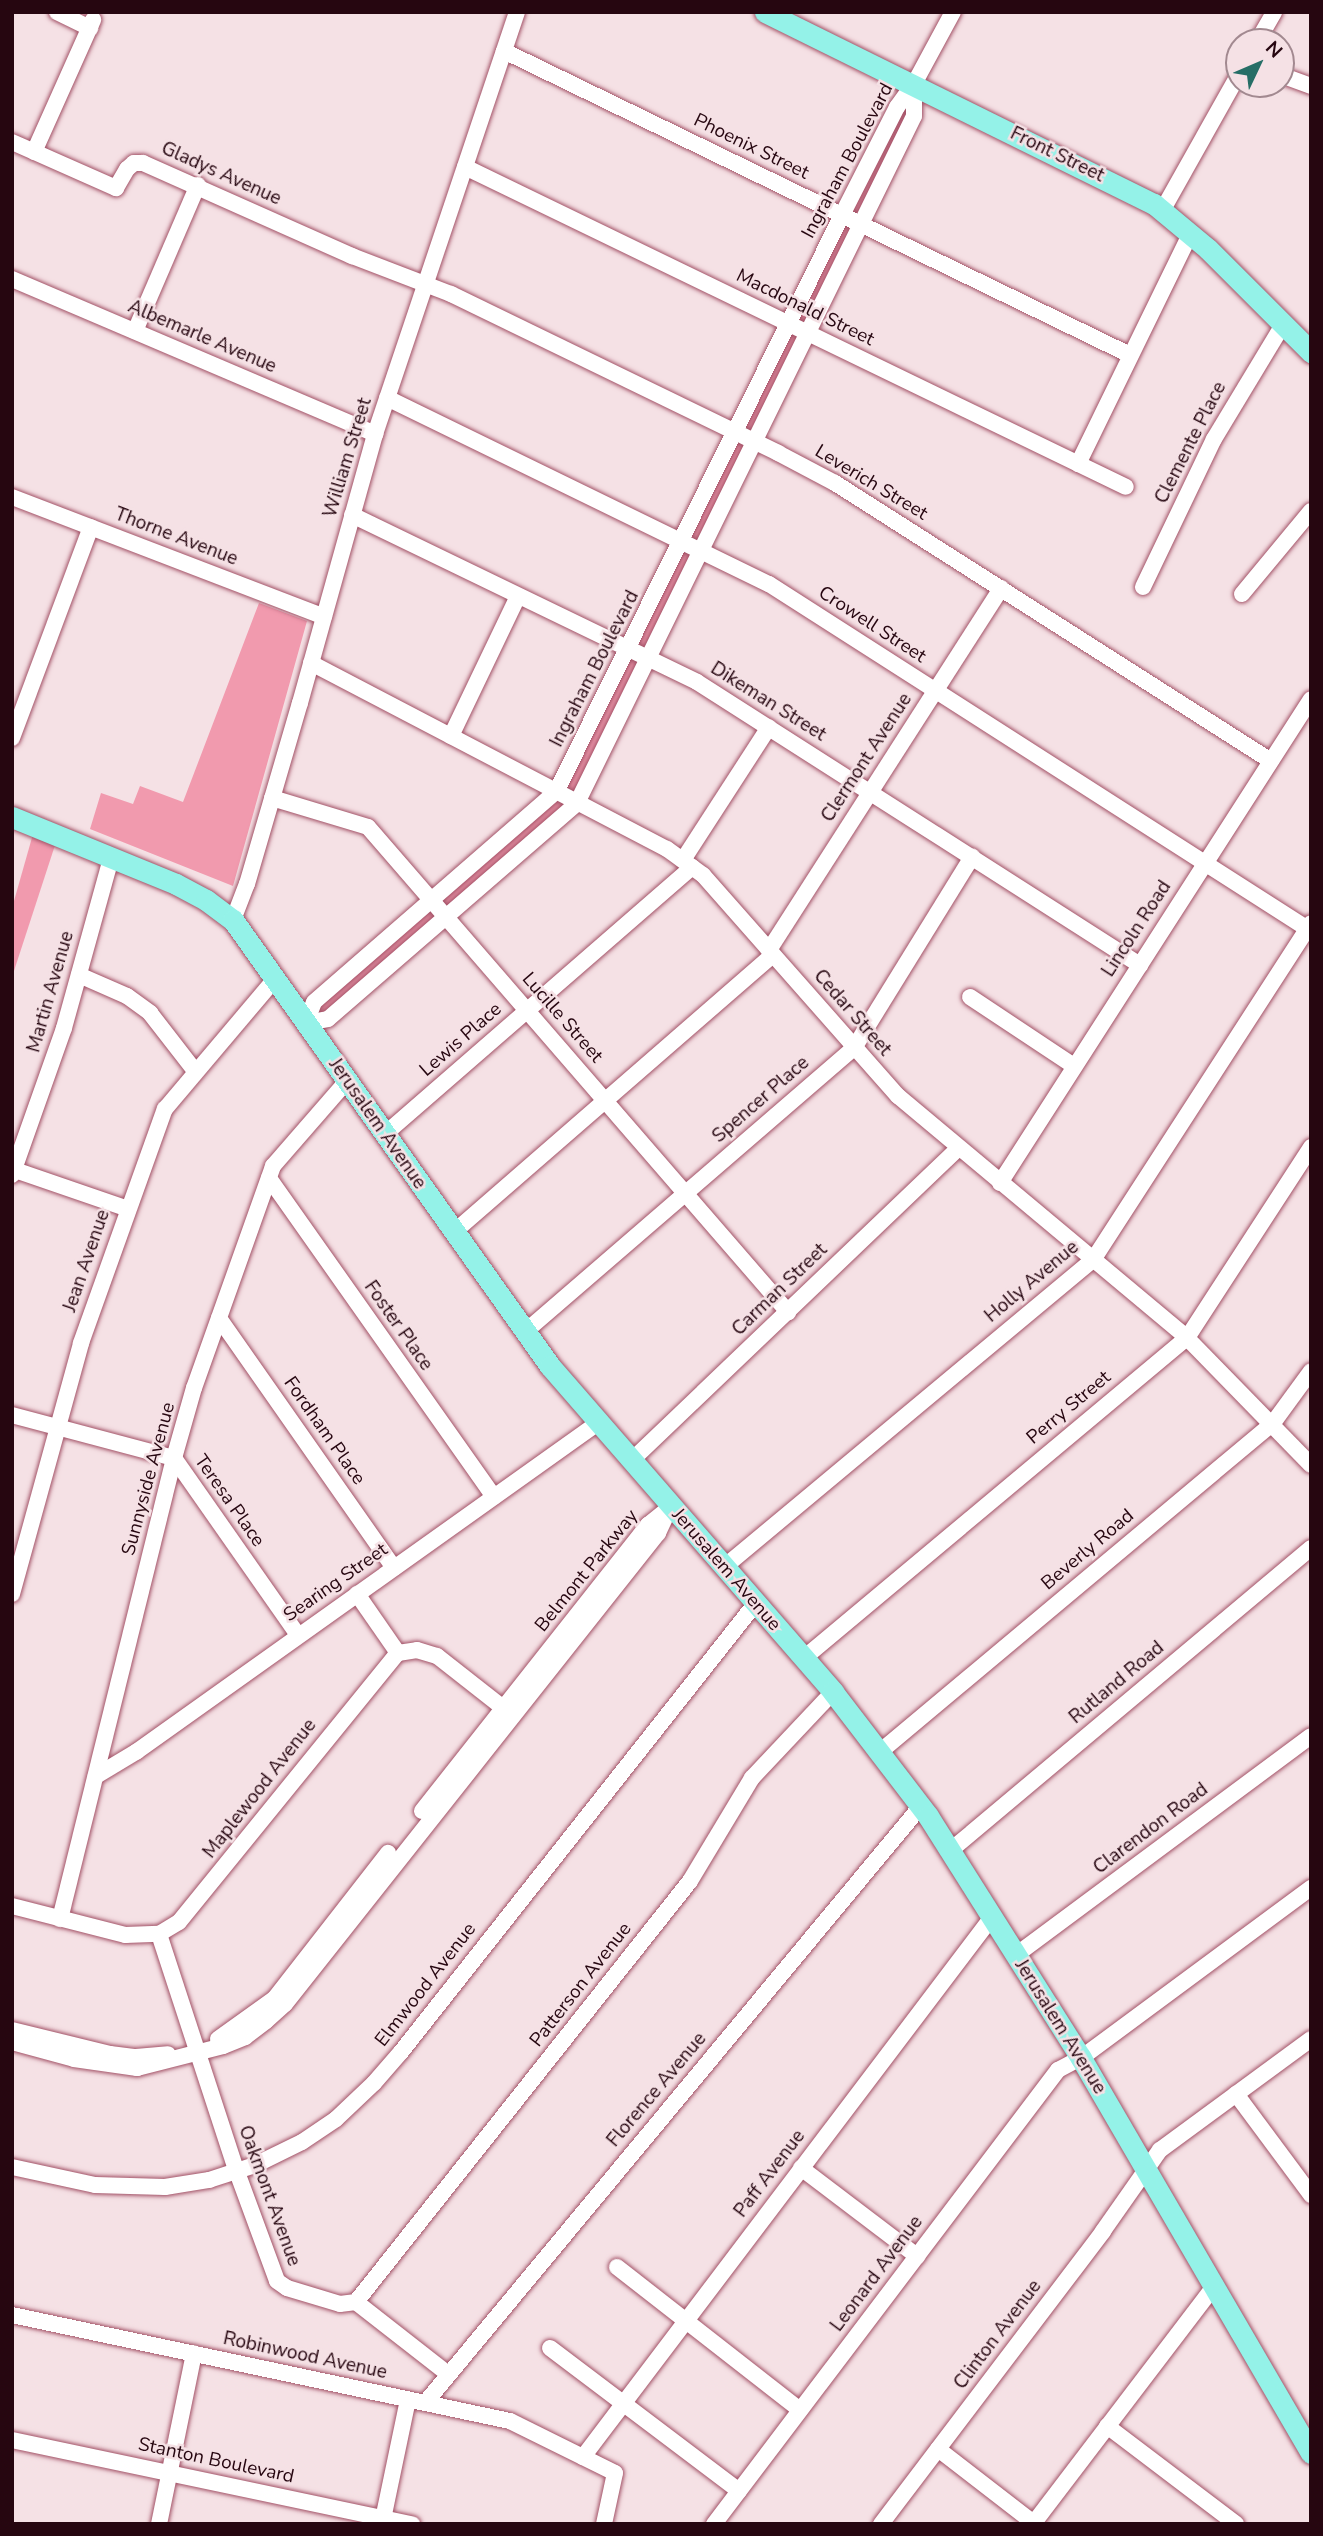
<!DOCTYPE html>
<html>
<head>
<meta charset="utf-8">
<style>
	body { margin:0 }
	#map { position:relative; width:1323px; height:2536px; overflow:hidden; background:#f5e1e5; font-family:"Nunito Sans",sans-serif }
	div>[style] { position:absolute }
	.green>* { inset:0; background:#f19aae }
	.roads { filter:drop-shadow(0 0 2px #a25166) drop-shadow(0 0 2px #a25166) }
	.minor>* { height:16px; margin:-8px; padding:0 8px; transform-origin:8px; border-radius:8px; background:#fff }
	.major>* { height:21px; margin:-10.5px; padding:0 10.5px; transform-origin:10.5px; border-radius:10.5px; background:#94f2e8 }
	span { translate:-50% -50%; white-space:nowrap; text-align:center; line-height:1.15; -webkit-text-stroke:5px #f5e1e5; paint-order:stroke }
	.street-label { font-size:19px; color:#260610 }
	.frame { position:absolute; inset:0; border:14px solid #260610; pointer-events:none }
	.north { position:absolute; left:1225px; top:28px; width:70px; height:70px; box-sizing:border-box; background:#f5e1e5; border:2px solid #a28990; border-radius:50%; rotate:46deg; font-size:19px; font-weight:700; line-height:28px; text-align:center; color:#260610 }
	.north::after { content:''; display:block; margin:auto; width:24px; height:32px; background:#266e66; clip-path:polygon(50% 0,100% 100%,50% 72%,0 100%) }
</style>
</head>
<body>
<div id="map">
	<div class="green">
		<div style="clip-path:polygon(914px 84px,914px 116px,577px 803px,328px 1019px,306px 1023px,314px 1002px,556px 792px)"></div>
		<div style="clip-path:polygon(259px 603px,307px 621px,233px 886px,90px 829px,101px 793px,133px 804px,140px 786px,183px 802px)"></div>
		<div style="clip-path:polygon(35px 827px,58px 836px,12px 977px,12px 908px)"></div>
	</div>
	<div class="roads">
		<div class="minor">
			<div style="left:57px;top:12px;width:37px;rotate:26deg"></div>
			<div style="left:1257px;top:42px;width:34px;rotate:-60deg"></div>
			<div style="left:504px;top:51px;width:696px;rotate:25.9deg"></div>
			<div style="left:1281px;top:75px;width:32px;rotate:20deg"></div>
			<div style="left:12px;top:142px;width:114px;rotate:23.9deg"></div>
			<div style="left:116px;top:188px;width:22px;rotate:-60deg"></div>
			<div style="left:127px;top:169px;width:9px;rotate:-41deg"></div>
			<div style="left:134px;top:163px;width:9px"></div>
			<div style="left:143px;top:163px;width:229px;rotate:24deg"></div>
			<div style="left:352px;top:256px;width:106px;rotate:21deg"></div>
			<div style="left:451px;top:294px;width:364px;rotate:25.9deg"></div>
			<div style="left:778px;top:453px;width:64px;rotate:27.8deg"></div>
			<div style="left:835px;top:483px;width:517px;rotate:32.52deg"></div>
			<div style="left:34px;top:152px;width:145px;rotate:-65.9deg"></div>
			<div style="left:465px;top:167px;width:734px;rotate:25.83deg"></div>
			<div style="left:1162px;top:211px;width:157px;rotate:-60.7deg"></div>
			<div style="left:12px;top:279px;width:395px;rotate:23.1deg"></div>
			<div style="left:135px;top:331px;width:159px;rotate:-66.7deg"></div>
			<div style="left:387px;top:398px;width:425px;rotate:26deg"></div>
			<div style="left:769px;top:584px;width:644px;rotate:32.63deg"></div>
			<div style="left:1078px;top:464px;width:256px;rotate:-64deg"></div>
			<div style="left:12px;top:497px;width:334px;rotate:21deg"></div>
			<div style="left:352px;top:515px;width:383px;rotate:25.8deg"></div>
			<div style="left:697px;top:682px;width:526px;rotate:32.57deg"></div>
			<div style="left:1143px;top:587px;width:164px;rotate:-64.4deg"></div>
			<div style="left:1214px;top:439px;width:135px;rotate:-58.9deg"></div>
			<div style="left:1242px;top:594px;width:108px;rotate:-50.3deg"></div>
			<div style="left:311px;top:663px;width:402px;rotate:27.6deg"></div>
			<div style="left:667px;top:849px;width:44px;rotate:35.8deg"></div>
			<div style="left:703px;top:875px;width:295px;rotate:48.6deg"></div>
			<div style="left:898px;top:1096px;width:377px;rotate:39.9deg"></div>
			<div style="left:1187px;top:1338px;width:177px;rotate:45.7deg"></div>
			<div style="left:451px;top:736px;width:155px;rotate:-64.4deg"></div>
			<div style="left:12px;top:738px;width:225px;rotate:-69.5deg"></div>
			<div style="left:272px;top:798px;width:100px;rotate:16.8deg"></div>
			<div style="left:368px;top:827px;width:642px;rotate:49.11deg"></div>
			<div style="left:683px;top:860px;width:158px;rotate:-57.1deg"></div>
			<div style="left:233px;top:920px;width:39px;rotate:-69deg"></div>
			<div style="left:247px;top:884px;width:189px;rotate:-73.7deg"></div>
			<div style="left:300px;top:703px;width:279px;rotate:-74.4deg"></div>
			<div style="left:375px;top:434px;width:445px;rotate:-71.4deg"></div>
			<div style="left:769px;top:950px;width:430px;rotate:-57.3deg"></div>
			<div style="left:79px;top:975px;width:52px;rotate:23.6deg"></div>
			<div style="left:127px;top:996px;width:29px;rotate:36deg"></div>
			<div style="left:150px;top:1013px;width:73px;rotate:52.2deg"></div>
			<div style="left:970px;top:997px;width:125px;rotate:33.6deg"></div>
			<div style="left:306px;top:1023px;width:22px;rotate:-69deg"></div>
			<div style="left:314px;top:1002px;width:320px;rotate:-41deg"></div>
			<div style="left:556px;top:792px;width:644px;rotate:-63.63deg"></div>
			<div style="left:842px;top:215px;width:121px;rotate:-63deg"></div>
			<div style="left:897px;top:107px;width:29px;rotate:-54deg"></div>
			<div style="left:914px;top:84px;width:82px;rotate:-61.6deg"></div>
			<div style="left:306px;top:1023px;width:22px;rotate:-10deg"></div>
			<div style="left:328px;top:1019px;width:330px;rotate:-40.9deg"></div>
			<div style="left:577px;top:803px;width:765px;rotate:-63.87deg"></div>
			<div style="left:914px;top:116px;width:32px;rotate:-90deg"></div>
			<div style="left:385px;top:1134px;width:407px;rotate:-41deg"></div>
			<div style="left:12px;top:1169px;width:123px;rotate:19deg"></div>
			<div style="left:12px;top:1175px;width:156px;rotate:-70.5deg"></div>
			<div style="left:64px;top:1028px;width:176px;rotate:-74.5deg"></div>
			<div style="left:269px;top:1178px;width:390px;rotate:54.8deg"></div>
			<div style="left:1000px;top:1183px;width:575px;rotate:-57.28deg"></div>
			<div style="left:454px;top:1232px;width:422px;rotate:-41deg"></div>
			<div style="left:219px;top:1318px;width:305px;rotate:55deg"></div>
			<div style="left:526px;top:1331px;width:433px;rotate:-40.8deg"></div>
			<div style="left:854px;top:1048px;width:225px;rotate:-58.3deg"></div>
			<div style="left:12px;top:1415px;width:168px;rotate:14.9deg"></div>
			<div style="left:174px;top:1458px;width:216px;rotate:55deg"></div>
			<div style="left:631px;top:1461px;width:453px;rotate:-43.7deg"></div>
			<div style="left:723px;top:1568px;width:481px;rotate:-39.8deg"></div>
			<div style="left:1093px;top:1260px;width:401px;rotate:-57.1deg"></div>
			<div style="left:12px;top:1594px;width:260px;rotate:-74.6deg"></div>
			<div style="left:81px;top:1343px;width:249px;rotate:-70.3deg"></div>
			<div style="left:165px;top:1109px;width:170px;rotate:-49.8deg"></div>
			<div style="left:357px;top:1594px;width:72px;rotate:55.2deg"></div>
			<div style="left:804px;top:1658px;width:499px;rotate:-39.9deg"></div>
			<div style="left:1187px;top:1338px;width:228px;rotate:-57deg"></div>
			<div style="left:881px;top:1751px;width:511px;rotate:-39.92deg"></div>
			<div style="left:1273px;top:1423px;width:64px;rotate:-53.8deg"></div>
			<div style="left:96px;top:1776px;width:47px;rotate:-31deg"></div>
			<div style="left:136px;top:1752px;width:567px;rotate:-35.46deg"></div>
			<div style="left:422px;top:1811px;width:365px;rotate:-51.7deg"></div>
			<div style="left:648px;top:1525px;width:22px;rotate:-39deg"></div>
			<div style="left:951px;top:1850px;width:470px;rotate:-40deg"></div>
			<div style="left:12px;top:1906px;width:117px;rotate:14.4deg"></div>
			<div style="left:125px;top:1935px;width:34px;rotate:-2deg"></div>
			<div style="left:159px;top:1934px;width:23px;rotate:-31deg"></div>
			<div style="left:179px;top:1922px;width:347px;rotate:-50.9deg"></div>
			<div style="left:398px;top:1653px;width:19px;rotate:-9deg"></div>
			<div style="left:417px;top:1650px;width:21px;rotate:17deg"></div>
			<div style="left:437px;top:1656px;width:94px;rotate:38.1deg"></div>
			<div style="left:60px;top:1919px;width:475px;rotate:-76.1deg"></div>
			<div style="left:174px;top:1458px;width:73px;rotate:-74.1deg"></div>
			<div style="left:194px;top:1388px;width:236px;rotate:-70.4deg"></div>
			<div style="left:273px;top:1166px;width:113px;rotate:-49deg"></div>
			<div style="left:159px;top:1934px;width:250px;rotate:71.9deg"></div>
			<div style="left:237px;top:2172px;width:116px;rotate:69.8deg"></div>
			<div style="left:277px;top:2281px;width:12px;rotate:35deg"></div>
			<div style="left:287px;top:2288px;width:55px;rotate:16.8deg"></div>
			<div style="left:340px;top:2304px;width:16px;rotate:-7deg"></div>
			<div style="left:356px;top:2302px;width:117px;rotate:38deg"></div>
			<div style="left:1016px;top:1955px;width:367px;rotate:-36.6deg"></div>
			<div style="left:12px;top:2030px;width:101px;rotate:13.8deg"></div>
			<div style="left:110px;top:2054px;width:26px;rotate:7deg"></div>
			<div style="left:136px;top:2057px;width:32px;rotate:-5deg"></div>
			<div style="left:218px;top:2039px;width:70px;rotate:-35.7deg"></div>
			<div style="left:275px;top:1998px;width:184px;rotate:-52.1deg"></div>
			<div style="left:12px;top:2042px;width:64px;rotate:15.3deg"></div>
			<div style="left:74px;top:2059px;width:64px;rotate:8.1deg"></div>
			<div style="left:137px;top:2068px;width:89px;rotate:-14.3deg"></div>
			<div style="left:223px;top:2046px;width:24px;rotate:-22deg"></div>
			<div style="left:245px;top:2037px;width:26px;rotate:-37deg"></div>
			<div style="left:266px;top:2021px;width:25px;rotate:-42deg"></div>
			<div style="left:285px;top:2004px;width:601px;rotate:-51.62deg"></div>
			<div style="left:658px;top:1533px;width:29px;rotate:-65deg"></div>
			<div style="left:1236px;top:2094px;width:126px;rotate:53.4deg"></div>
			<div style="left:12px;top:2167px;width:85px;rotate:12.2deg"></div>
			<div style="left:95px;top:2185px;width:70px;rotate:1.6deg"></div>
			<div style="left:165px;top:2187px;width:45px;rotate:-9deg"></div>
			<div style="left:209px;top:2180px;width:48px;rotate:-18.1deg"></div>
			<div style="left:255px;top:2165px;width:52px;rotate:-26.1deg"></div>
			<div style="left:302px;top:2142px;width:41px;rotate:-34.1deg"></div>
			<div style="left:336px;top:2119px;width:52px;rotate:-43.5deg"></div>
			<div style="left:374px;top:2083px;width:41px;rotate:-48.9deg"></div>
			<div style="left:401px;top:2052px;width:571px;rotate:-51.68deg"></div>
			<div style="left:801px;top:2168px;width:146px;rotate:37.2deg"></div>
			<div style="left:617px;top:2267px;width:232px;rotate:38deg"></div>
			<div style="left:356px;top:2302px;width:537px;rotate:-51.57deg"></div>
			<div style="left:690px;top:1881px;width:120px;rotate:-59deg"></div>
			<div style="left:752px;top:1778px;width:118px;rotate:-46.7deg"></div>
			<div style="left:12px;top:2315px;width:509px;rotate:12.02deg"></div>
			<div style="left:510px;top:2421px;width:117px;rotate:26.3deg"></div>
			<div style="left:615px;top:2473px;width:52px;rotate:102.2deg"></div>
			<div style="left:550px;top:2348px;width:237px;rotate:37.1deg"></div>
			<div style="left:426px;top:2402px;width:775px;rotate:-50.29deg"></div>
			<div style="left:1107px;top:2426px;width:162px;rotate:37.2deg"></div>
			<div style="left:12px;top:2440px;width:409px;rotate:11.9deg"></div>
			<div style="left:938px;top:2449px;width:123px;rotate:37.7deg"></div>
			<div style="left:583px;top:2457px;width:677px;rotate:-52.86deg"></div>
			<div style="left:159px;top:2524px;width:174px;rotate:-78.4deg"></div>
			<div style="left:382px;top:2524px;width:127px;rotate:-78.2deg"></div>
			<div style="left:714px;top:2524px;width:570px;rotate:-52.85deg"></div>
			<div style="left:1058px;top:2070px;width:26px;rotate:-28deg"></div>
			<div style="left:1081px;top:2058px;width:286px;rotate:-36.5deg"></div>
			<div style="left:881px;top:2524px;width:368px;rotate:-52.8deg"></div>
			<div style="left:1103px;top:2231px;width:99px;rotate:-54.9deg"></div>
			<div style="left:1160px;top:2150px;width:187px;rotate:-36.3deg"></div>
			<div style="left:1033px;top:2524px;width:299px;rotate:-52.7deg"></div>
		</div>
		<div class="major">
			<div style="left:765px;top:12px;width:434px;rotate:26.3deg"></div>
			<div style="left:1154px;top:204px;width:70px;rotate:39.8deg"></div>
			<div style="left:1208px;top:249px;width:146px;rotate:45deg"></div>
			<div style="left:12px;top:817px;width:177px;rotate:22.2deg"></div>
			<div style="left:176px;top:884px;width:34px;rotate:28deg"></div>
			<div style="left:206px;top:900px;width:34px;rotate:37deg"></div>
			<div style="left:233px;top:920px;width:547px;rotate:54.6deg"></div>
			<div style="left:550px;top:1366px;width:432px;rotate:49deg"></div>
			<div style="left:833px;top:1692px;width:156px;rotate:52.5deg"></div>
			<div style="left:928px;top:1816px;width:286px;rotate:57.7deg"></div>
			<div style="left:1081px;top:2058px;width:457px;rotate:59.8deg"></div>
		</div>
	</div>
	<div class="street-label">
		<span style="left:751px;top:147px;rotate:26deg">Phoenix Street</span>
		<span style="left:1057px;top:155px;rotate:26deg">Front Street</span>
		<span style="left:848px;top:161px;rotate:-62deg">Ingraham Boulevard</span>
		<span style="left:221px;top:174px;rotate:24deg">Gladys Avenue</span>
		<span style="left:805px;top:308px;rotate:26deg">Macdonald Street</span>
		<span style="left:202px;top:337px;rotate:23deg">Albemarle Avenue</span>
		<span style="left:1191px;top:443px;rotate:-63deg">Clemente Place</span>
		<span style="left:348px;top:458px;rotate:-73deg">William Street</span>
		<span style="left:871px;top:483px;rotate:31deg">Leverich Street</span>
		<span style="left:176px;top:537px;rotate:21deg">Thorne Avenue</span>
		<span style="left:872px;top:625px;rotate:33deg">Crowell Street</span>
		<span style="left:595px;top:669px;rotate:-63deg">Ingraham Boulevard</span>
		<span style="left:768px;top:702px;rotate:32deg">Dikeman Street</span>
		<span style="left:867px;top:758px;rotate:-57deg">Clermont Avenue</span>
		<span style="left:1137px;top:929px;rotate:-57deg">Lincoln Road</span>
		<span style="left:51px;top:992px;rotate:-74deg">Martin Avenue</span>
		<span style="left:852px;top:1013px;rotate:49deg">Cedar Street</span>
		<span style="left:562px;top:1018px;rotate:49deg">Lucille Street</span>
		<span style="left:461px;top:1040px;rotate:-41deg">Lewis Place</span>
		<span style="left:761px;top:1100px;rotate:-41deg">Spencer Place</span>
		<span style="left:377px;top:1124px;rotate:55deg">Jerusalem Avenue</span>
		<span style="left:87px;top:1261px;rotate:-71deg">Jean Avenue</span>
		<span style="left:1032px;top:1282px;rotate:-40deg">Holly Avenue</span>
		<span style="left:780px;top:1290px;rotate:-44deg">Carman Street</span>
		<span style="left:398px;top:1326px;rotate:55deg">Foster Place</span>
		<span style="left:1069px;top:1408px;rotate:-40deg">Perry Street</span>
		<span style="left:324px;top:1431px;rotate:55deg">Fordham Place</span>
		<span style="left:149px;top:1479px;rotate:-75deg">Sunnyside Avenue</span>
		<span style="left:229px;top:1501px;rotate:55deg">Teresa Place</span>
		<span style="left:1088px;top:1550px;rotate:-40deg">Beverly Road</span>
		<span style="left:726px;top:1570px;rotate:49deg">Jerusalem Avenue</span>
		<span style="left:587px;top:1571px;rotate:-51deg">Belmont Parkway</span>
		<span style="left:336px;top:1583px;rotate:-35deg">Searing Street</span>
		<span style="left:1117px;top:1683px;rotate:-40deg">Rutland Road</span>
		<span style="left:260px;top:1789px;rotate:-52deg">Maplewood Avenue</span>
		<span style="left:1151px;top:1829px;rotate:-37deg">Clarendon Road</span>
		<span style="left:426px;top:1985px;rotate:-52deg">Elmwood Avenue</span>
		<span style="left:581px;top:1985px;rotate:-52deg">Patterson Avenue</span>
		<span style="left:1060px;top:2027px;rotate:58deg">Jerusalem Avenue</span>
		<span style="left:657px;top:2090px;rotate:-50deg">Florence Avenue</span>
		<span style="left:770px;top:2174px;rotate:-53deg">Paff Avenue</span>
		<span style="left:269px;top:2196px;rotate:70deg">Oakmont Avenue</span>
		<span style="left:877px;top:2274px;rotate:-53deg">Leonard Avenue</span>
		<span style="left:998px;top:2335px;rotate:-53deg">Clinton Avenue</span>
		<span style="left:305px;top:2356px;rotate:12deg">Robinwood Avenue</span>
		<span style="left:216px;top:2461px;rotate:12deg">Stanton Boulevard</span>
	</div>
	<div class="frame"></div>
	<div class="north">N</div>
</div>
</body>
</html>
